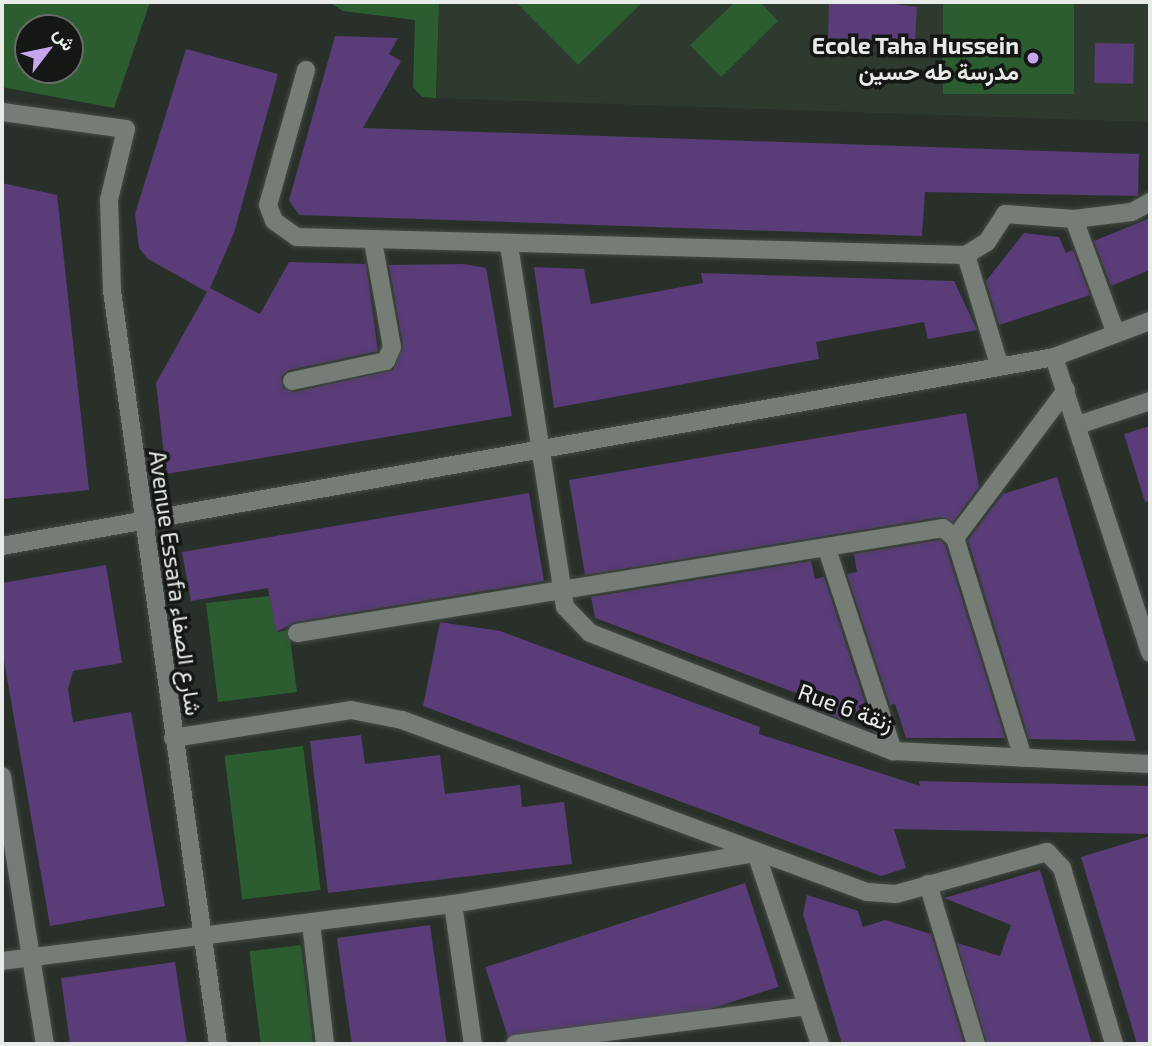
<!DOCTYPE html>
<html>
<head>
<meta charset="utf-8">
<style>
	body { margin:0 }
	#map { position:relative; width:1152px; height:1046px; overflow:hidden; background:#293029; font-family:"Exo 2",Vazirmatn,sans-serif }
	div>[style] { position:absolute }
	.built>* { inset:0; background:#2f3a2f }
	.green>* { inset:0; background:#2b5d30; transform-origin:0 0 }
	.building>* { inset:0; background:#593c78; transform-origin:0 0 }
	.roads { filter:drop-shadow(0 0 2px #454b45) drop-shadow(0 0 2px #454b45) }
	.street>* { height:18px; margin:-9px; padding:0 9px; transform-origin:9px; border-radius:9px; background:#767d76 }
	.dots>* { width:19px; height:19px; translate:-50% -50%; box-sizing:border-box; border:4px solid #141714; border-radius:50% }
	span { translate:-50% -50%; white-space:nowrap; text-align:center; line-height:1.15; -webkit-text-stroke:7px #141714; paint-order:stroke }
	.poi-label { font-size:23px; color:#e8ece8; font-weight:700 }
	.right { translate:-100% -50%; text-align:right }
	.street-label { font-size:23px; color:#e8ece8 }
	.frame { position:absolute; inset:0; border:4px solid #e8ece8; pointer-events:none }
	.north { position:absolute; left:14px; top:14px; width:70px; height:70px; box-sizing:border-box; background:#141714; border:2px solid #696c69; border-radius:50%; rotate:58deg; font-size:19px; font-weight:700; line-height:28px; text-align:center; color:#e8ece8 }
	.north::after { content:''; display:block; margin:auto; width:24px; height:32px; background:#c7a6ef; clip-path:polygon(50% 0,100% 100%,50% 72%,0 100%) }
</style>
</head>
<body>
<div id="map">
	<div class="built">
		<div style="clip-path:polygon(439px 2px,1150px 2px,1150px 122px,437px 98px)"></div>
	</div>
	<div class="green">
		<div style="clip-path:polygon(evenodd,3px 2px,150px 2px,114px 108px,2px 87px,3px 2px,70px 28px,70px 70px,28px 70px,28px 28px,70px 28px)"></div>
		<div style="clip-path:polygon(329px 2px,439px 2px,436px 98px,422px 97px,413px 87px,415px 20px,343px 11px)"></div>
		<div style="clip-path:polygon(516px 2px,643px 2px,578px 65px)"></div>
		<div style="clip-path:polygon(735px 2px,760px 2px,778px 21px,721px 77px,690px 45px)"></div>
		<div style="left:943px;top:2px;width:131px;height:92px"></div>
		<div style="clip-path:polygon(270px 596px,276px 632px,289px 630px,297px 692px,218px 702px,206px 603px)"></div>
		<div style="left:303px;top:746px;width:145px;height:79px;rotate:83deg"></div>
		<div style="left:301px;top:945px;width:100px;height:52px;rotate:83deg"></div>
	</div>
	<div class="building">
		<div style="clip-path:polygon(880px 2px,917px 7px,915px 41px,828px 38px,829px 4px)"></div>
		<div style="clip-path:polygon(335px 36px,398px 38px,389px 54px,401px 61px,363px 128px,1139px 154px,1138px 196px,925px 192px,922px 236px,299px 215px,289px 200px)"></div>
		<div style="left:1095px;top:43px;width:39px;height:40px;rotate:1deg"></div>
		<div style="clip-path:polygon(186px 49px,278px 74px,234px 233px,210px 288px,260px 314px,289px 262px,366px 264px,378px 351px,289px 370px,281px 377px,283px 388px,294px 392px,393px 370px,403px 345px,389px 265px,464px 264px,486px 268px,512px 416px,166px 474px,156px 383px,207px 292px,148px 259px,139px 248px,135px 214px)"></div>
		<div style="clip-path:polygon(2px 183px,57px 195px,89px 490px,2px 499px)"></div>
		<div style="clip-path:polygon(1150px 218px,1150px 270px,1111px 286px,1094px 241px)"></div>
		<div style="clip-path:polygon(1024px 233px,1059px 237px,1066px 253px,1073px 250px,1090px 295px,999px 325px,986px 281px)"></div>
		<div style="clip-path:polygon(534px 267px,584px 269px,591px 304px,703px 283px,701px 273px,954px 281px,977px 330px,928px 339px,924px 322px,852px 335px,816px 342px,819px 359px,554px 408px)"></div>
		<div style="clip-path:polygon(966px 413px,979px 487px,953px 522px,941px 517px,585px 575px,569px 480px)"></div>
		<div style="clip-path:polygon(1150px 426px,1150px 501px,1145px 502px,1124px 434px)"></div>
		<div style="clip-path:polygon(1057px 477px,1114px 668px,1136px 741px,1029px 739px,968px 540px,1003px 494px)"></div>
		<div style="clip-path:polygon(529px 493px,544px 581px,295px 622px,276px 632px,268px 588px,191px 601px,182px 552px)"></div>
		<div style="clip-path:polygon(940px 540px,945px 545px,1005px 738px,906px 738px,895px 704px,890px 705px,847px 574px,857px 572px,854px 554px)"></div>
		<div style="clip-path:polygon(811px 561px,815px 579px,824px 577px,868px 712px,843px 720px,807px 705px,804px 696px,595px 618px,591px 597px)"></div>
		<div style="clip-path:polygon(106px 565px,122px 663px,73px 671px,68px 689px,73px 722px,131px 712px,165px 906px,50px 926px,2px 649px,2px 583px)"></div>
		<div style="clip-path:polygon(440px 622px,500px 631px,760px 727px,759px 734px,920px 786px,919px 781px,1150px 786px,1150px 834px,894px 829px,906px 868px,881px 876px,423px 706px)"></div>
		<div style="clip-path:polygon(361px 735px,365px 764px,440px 755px,445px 794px,520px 785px,522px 807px,564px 802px,572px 864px,328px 893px,310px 741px)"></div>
		<div style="clip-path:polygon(1150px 836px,1150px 1044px,1137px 1044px,1081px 857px)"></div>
		<div style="clip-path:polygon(1040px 870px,1092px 1044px,987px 1044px,957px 943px,1000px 956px,1011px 925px,944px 898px)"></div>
		<div style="left:745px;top:883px;width:109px;height:273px;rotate:72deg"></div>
		<div style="clip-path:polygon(807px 895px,858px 911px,863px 927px,885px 920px,931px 934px,964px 1044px,842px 1044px,803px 914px)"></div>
		<div style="left:430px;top:925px;width:120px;height:94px;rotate:82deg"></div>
		<div style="clip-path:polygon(175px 962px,187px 1044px,70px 1044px,61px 978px)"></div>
	</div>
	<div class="roads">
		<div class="street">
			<div style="left:306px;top:70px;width:140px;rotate:105.7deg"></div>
			<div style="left:268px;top:205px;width:17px;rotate:69deg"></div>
			<div style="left:274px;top:221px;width:28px;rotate:35deg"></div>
			<div style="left:297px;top:237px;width:669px;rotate:1.54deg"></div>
			<div style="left:966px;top:255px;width:25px;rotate:-32deg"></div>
			<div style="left:987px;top:242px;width:33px;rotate:-57deg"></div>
			<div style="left:1005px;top:214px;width:69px;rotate:4.1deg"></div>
			<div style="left:1074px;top:219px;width:58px;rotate:-6.9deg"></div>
			<div style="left:1132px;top:212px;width:21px;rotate:-29deg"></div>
			<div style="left:2px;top:112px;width:125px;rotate:7.8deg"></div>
			<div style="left:126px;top:129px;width:73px;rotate:103.5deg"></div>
			<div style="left:109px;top:200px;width:91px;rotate:88.1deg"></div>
			<div style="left:112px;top:291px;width:760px;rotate:81.99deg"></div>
			<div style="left:1074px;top:219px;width:122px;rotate:69.9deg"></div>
			<div style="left:509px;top:245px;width:366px;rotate:81.2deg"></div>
			<div style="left:565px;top:607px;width:36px;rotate:46deg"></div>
			<div style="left:590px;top:633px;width:325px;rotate:21.3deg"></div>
			<div style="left:893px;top:751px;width:257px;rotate:2.9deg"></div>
			<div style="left:966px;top:255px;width:114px;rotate:73.2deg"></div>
			<div style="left:1054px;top:357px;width:311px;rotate:72deg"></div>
			<div style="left:292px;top:381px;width:96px;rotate:-12deg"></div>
			<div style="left:386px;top:361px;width:15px;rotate:-67deg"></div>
			<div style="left:392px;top:347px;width:108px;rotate:-100.2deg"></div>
			<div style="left:1078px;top:425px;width:76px;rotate:-18.4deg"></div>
			<div style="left:955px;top:538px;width:185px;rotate:-53.1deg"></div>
			<div style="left:2px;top:546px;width:1069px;rotate:-10.18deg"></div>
			<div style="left:1054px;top:357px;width:103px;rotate:-20.6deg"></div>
			<div style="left:827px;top:549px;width:213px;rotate:71.9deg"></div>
			<div style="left:297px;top:633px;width:654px;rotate:-9.23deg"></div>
			<div style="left:943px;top:528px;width:16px;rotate:40deg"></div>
			<div style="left:955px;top:538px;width:230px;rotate:72.8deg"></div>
			<div style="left:173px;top:738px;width:180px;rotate:-8.9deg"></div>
			<div style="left:351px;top:710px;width:52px;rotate:11.1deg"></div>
			<div style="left:402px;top:720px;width:496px;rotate:20.3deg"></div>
			<div style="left:867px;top:892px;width:29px;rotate:4deg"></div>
			<div style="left:896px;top:894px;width:157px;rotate:-15.5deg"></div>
			<div style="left:1047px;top:852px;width:22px;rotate:47deg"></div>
			<div style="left:1062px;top:868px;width:184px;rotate:73.5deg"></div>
			<div style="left:2px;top:776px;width:271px;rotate:80.9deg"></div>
			<div style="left:928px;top:884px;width:167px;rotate:73.3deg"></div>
			<div style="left:453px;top:904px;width:141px;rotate:81.9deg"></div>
			<div style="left:311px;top:923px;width:122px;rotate:83.4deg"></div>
			<div style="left:2px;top:961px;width:455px;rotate:-7.2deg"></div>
			<div style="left:453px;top:904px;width:307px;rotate:-9.6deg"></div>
			<div style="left:756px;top:853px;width:201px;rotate:71.5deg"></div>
			<div style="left:515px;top:1044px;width:295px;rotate:-7.4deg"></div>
		</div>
	</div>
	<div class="dots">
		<div style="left:1033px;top:58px;background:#c7a6ef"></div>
	</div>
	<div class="poi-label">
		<span class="right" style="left:1019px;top:58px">Ecole Taha Hussein<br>مدرسة طه حسين</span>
	</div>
	<div class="street-label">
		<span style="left:176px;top:583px;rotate:82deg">Avenue Essafa شارع الصفاء</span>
		<span style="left:846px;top:707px;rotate:20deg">Rue 6 زنقة</span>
	</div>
	<div class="frame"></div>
	<div class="north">ش</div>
</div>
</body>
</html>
